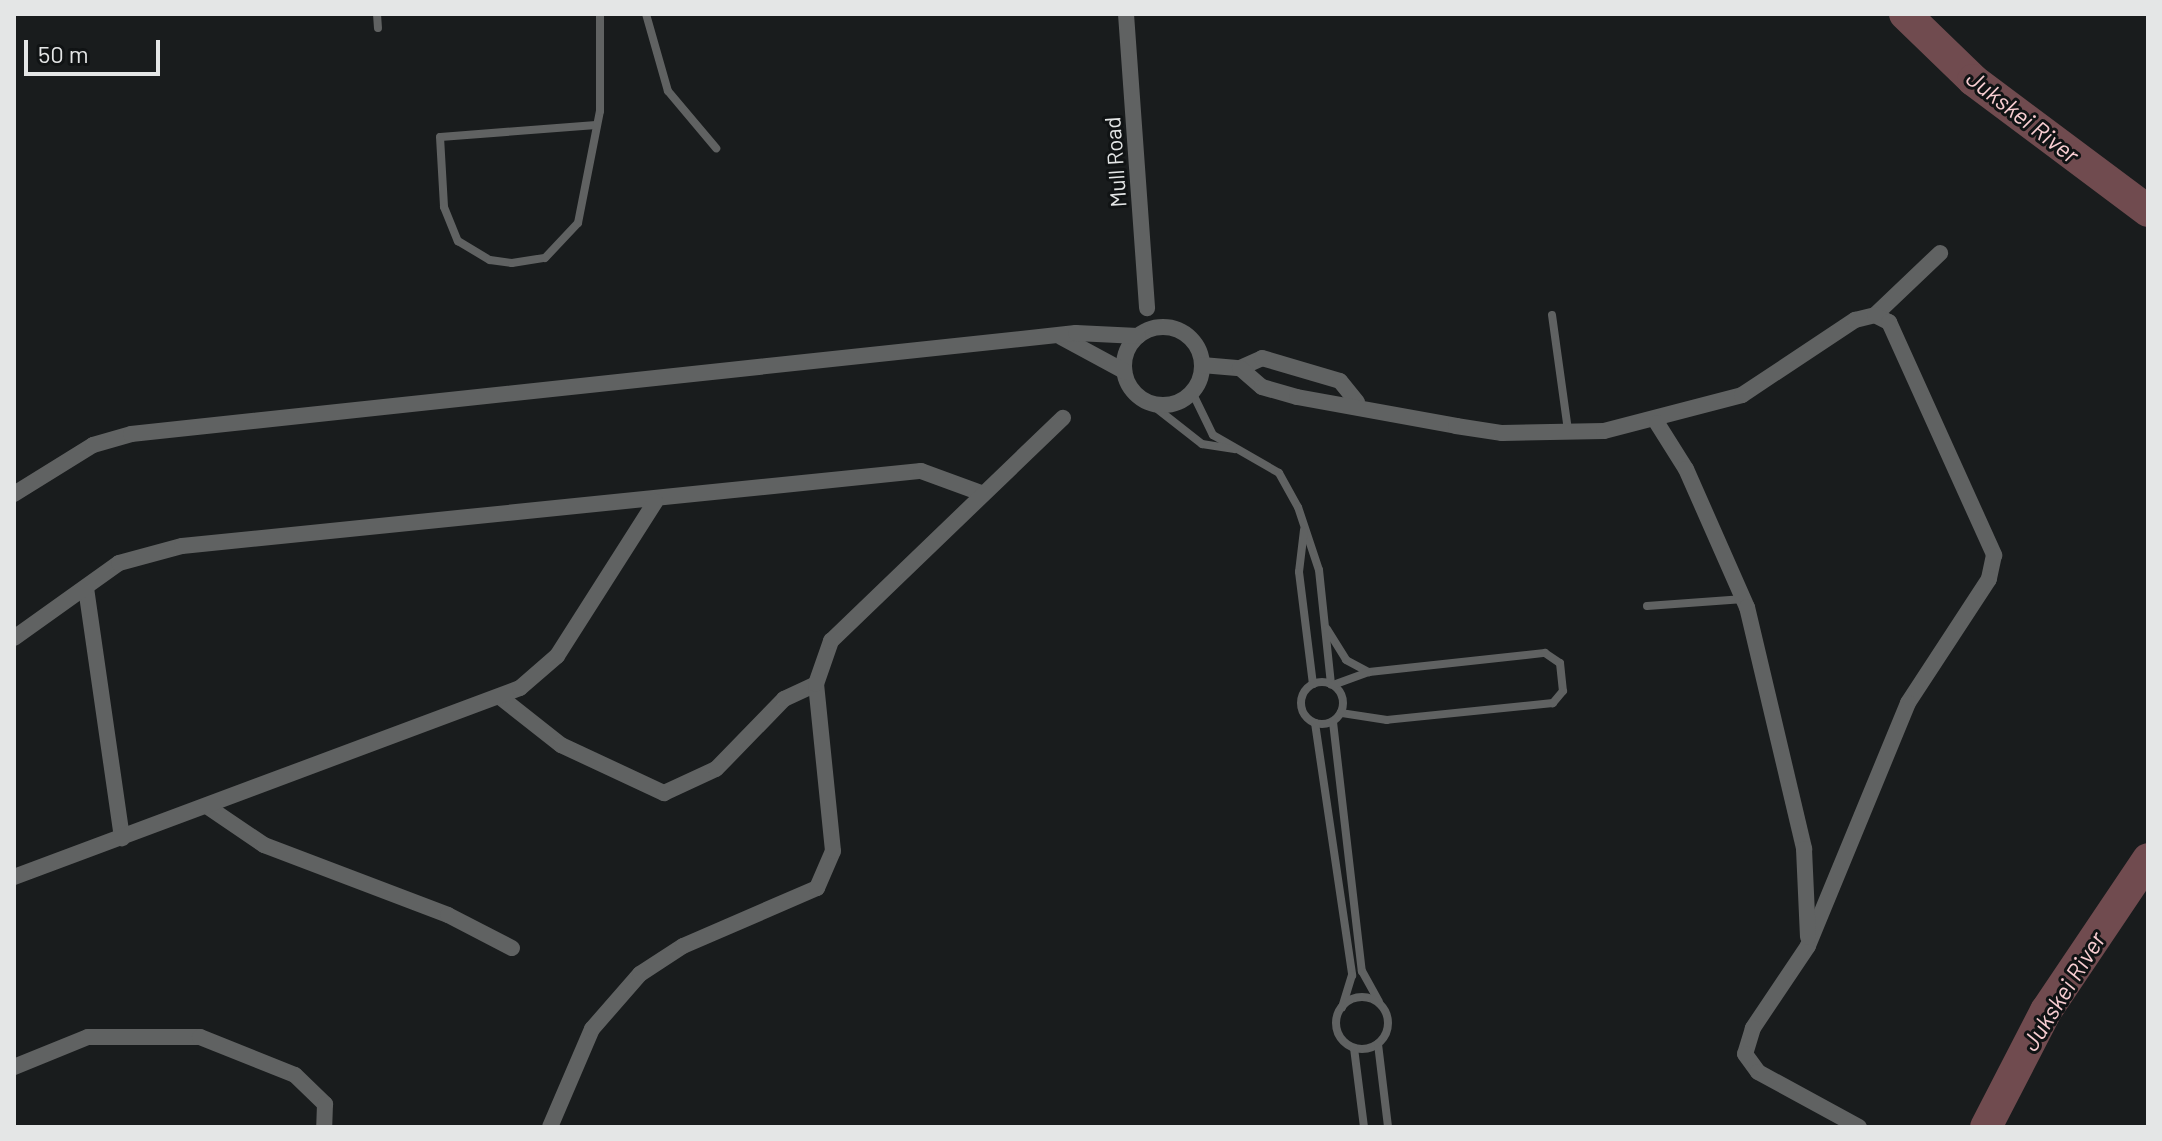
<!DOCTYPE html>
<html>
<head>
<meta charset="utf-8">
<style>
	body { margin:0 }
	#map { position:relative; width:2162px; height:1141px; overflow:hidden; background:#191c1d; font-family:Barlow,sans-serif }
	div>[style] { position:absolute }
	.river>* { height:32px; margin:-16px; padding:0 16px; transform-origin:16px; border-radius:16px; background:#704b4f }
	.service>* { height:8px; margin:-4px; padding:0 4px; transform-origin:4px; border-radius:4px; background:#606262 }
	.service>.ring { margin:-4px; padding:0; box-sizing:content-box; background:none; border:8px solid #606262; border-radius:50% }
	.minor>* { height:16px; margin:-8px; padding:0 8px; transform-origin:8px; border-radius:8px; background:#606262 }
	.minor>.ring { margin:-8px; padding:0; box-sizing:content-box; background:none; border:16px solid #606262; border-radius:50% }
	span { translate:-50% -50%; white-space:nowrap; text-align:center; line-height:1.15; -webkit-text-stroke:6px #101314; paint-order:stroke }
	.street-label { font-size:22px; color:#e4e6e6 }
	.water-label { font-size:24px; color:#f9ced2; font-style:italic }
	.frame { position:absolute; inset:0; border:16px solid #e4e6e6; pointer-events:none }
	.scale { position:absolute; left:24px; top:40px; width:136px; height:36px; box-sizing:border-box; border:4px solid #e4e6e6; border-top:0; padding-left:10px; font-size:24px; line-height:28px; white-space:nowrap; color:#e4e6e6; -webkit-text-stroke:6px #101314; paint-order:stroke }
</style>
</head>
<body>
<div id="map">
	<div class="river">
		<div style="left:1905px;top:14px;width:95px;rotate:44.1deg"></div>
		<div style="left:1973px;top:80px;width:219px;rotate:36.8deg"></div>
		<div style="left:1986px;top:1127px;width:131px;rotate:-62.7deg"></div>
		<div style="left:2046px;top:1011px;width:183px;rotate:-56.1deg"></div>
	</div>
	<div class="service">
		<div style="left:377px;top:14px;width:14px;rotate:86deg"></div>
		<div style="left:646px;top:14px;width:80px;rotate:74.1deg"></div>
		<div style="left:668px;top:91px;width:75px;rotate:49.9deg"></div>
		<div style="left:596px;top:125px;width:156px;rotate:175.6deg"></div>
		<div style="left:440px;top:137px;width:70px;rotate:86.7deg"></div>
		<div style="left:444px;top:207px;width:37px;rotate:68deg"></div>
		<div style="left:458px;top:241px;width:37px;rotate:31deg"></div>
		<div style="left:490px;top:260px;width:22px;rotate:8deg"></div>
		<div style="left:512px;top:263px;width:33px;rotate:-9deg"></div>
		<div style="left:545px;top:258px;width:48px;rotate:-46.7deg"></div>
		<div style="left:578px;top:223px;width:114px;rotate:-78.9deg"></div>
		<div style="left:600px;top:111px;width:97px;rotate:-90deg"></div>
		<div style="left:1552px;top:315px;width:117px;rotate:82.1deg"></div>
		<div style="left:1192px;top:392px;width:48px;rotate:64deg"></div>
		<div style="left:1213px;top:435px;width:76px;rotate:29.9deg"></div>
		<div style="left:1279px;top:473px;width:39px;rotate:61deg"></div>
		<div style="left:1298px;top:507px;width:66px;rotate:71.6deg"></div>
		<div style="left:1319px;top:570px;width:115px;rotate:84deg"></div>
		<div style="left:1151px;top:404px;width:65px;rotate:38.1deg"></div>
		<div style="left:1202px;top:444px;width:33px;rotate:9deg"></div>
		<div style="left:1304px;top:530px;width:42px;rotate:96.8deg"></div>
		<div style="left:1299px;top:572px;width:113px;rotate:82.9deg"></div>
		<div style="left:1647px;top:606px;width:97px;rotate:-4.1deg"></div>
		<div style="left:1327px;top:629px;width:36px;rotate:58deg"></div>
		<div style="left:1346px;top:660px;width:26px;rotate:28deg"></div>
		<div style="left:1369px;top:672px;width:177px;rotate:-6.2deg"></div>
		<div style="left:1545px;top:653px;width:18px;rotate:34deg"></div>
		<div style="left:1560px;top:663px;width:28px;rotate:84deg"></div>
		<div style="left:1563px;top:691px;width:16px;rotate:130deg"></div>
		<div style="left:1553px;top:703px;width:167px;rotate:174.2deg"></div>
		<div style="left:1387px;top:720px;width:47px;rotate:-171.3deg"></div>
		<div class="ring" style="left:1301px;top:682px;width:34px;height:34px"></div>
		<div style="left:1333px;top:685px;width:38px;rotate:-20deg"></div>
		<div style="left:1333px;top:722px;width:251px;rotate:83.4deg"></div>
		<div style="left:1362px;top:971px;width:35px;rotate:61deg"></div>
		<div style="left:1315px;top:723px;width:255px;rotate:81.6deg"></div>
		<div style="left:1352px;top:975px;width:34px;rotate:107deg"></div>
		<div class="ring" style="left:1336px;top:997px;width:44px;height:44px"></div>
		<div style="left:1378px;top:1044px;width:84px;rotate:83.1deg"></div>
		<div style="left:1354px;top:1048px;width:80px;rotate:82.8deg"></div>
	</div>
	<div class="minor">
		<div style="left:1126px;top:14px;width:295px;rotate:85.9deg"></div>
		<div style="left:1875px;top:315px;width:90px;rotate:-43.6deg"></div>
		<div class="ring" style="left:1124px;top:327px;width:62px;height:62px"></div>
		<div style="left:1061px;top:337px;width:72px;rotate:28.4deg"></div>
		<div style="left:1202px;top:365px;width:38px;rotate:5deg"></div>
		<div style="left:1240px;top:368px;width:24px;rotate:-24deg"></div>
		<div style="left:1262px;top:358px;width:81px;rotate:16.4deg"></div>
		<div style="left:1340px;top:381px;width:27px;rotate:51deg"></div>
		<div style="left:1240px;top:368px;width:29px;rotate:41deg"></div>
		<div style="left:1262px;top:387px;width:36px;rotate:16deg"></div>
		<div style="left:1297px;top:397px;width:162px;rotate:10.3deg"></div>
		<div style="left:1456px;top:426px;width:47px;rotate:8.7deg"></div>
		<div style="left:1502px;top:433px;width:102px;rotate:-1.1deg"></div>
		<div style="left:1604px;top:431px;width:143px;rotate:-14.6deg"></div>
		<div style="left:1742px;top:395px;width:136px;rotate:-33.6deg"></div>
		<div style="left:1855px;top:320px;width:21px;rotate:-14deg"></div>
		<div style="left:1875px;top:315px;width:16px;rotate:27deg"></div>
		<div style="left:1889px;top:322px;width:256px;rotate:65.7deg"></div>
		<div style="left:1994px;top:555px;width:25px;rotate:102deg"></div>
		<div style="left:1989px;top:579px;width:148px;rotate:123.2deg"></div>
		<div style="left:1908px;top:703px;width:263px;rotate:112.4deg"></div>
		<div style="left:1808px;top:946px;width:99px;rotate:123.9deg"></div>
		<div style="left:1753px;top:1028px;width:27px;rotate:107deg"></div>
		<div style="left:1745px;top:1054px;width:22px;rotate:54deg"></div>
		<div style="left:1758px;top:1072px;width:115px;rotate:28.6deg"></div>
		<div style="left:1657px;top:423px;width:54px;rotate:57.8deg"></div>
		<div style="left:1686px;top:469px;width:151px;rotate:66.2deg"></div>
		<div style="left:1747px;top:607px;width:249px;rotate:76.7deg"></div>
		<div style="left:1804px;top:849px;width:88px;rotate:87.4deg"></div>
		<div style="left:14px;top:494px;width:93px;rotate:-31.8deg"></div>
		<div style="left:93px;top:445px;width:40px;rotate:-16deg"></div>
		<div style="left:131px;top:434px;width:950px;rotate:-6.1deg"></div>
		<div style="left:1076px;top:333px;width:62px;rotate:2.8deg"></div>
		<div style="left:86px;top:588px;width:253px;rotate:81.8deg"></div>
		<div style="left:14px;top:638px;width:129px;rotate:-35.5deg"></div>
		<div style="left:119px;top:563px;width:65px;rotate:-15.1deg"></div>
		<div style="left:182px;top:546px;width:743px;rotate:-5.8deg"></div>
		<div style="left:921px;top:471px;width:64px;rotate:20.1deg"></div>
		<div style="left:500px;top:697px;width:78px;rotate:38.2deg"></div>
		<div style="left:561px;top:745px;width:114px;rotate:25deg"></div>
		<div style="left:664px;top:793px;width:57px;rotate:-24.8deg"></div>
		<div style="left:716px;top:769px;width:98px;rotate:-45.8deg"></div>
		<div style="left:784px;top:699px;width:35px;rotate:-25deg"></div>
		<div style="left:208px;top:807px;width:68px;rotate:34.2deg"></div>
		<div style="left:264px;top:845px;width:197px;rotate:20.8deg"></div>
		<div style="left:448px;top:915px;width:72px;rotate:27.3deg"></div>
		<div style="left:14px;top:877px;width:540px;rotate:-20.48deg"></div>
		<div style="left:520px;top:688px;width:49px;rotate:-40.9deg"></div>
		<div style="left:557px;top:656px;width:183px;rotate:-57.5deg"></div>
		<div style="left:14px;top:1067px;width:80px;rotate:-22.1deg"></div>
		<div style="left:88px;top:1037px;width:112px"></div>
		<div style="left:200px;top:1037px;width:102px;rotate:21.8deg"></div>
		<div style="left:295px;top:1075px;width:42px;rotate:44deg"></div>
		<div style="left:325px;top:1104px;width:23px;rotate:92deg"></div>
		<div style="left:550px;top:1127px;width:107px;rotate:-66.8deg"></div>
		<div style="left:592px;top:1029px;width:73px;rotate:-48.9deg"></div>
		<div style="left:640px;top:974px;width:51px;rotate:-33.1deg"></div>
		<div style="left:683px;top:946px;width:146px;rotate:-23.4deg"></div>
		<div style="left:817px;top:888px;width:40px;rotate:-66.6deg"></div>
		<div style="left:833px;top:851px;width:168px;rotate:-95.8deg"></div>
		<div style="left:816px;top:684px;width:46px;rotate:-70.8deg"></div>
		<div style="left:831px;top:641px;width:322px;rotate:-43.9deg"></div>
	</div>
	<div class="street-label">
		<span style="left:1115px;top:162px;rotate:-94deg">Mull Road</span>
	</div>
	<div class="water-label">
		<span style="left:2023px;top:116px;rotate:38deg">Jukskei River</span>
		<span style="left:2063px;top:991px;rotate:-58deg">Jukskei River</span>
	</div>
	<div class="frame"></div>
	<div class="scale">50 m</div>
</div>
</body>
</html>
